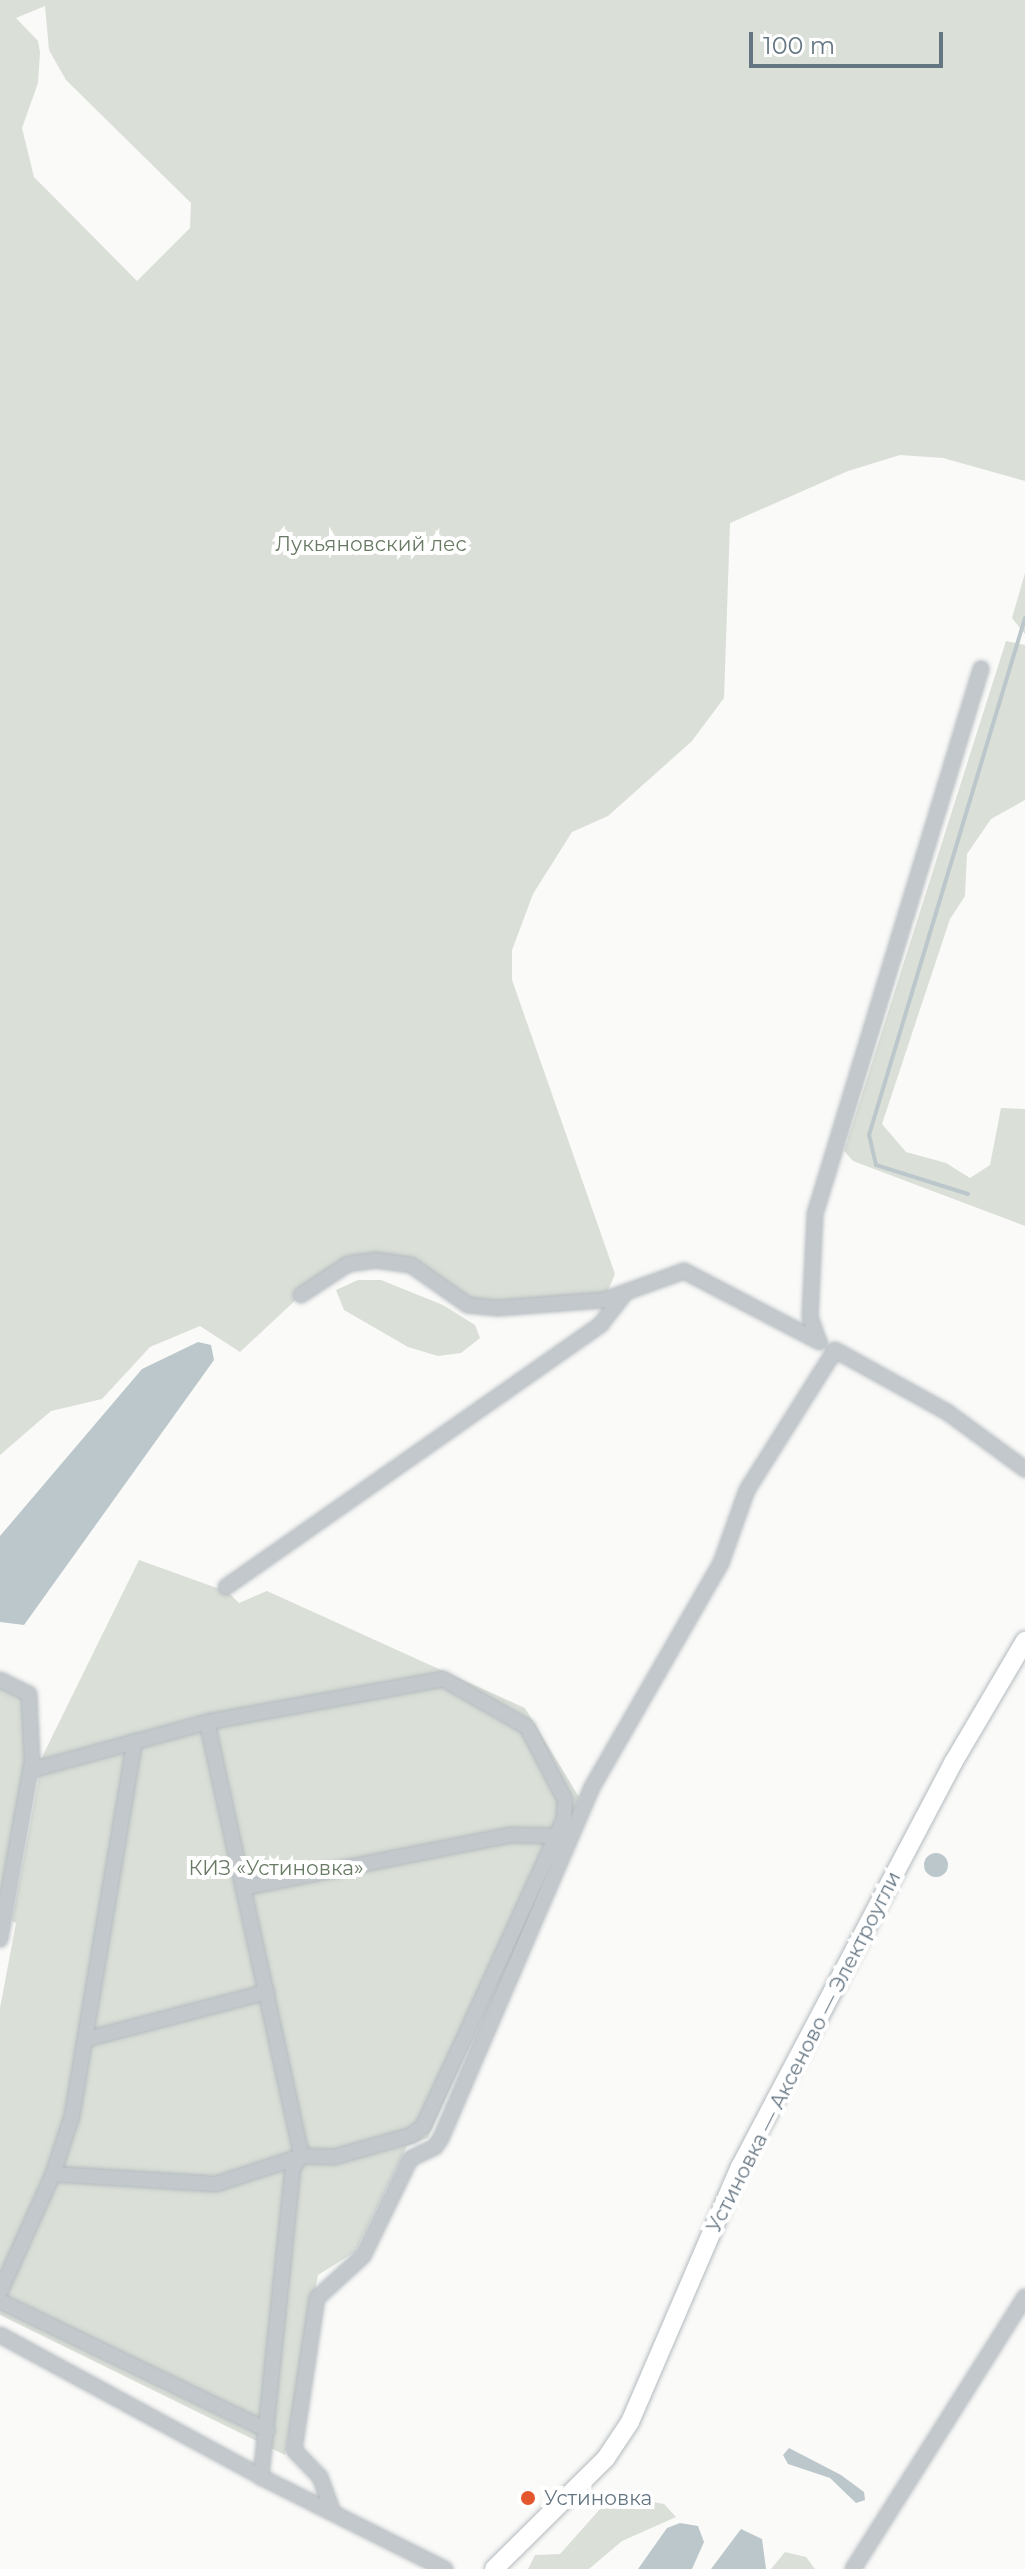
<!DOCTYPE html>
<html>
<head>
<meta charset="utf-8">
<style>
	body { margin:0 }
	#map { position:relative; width:1025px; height:2569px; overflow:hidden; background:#fafaf8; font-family:Montserrat,sans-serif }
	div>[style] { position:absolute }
	.green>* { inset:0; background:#dadfd7 }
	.water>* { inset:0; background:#bbc7cb }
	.round { border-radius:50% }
	.stream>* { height:4px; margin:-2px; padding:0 2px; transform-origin:2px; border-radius:2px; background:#bbc7cb }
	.roads { filter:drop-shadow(0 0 2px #b3babf) drop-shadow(0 0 2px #b3babf) }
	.minor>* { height:14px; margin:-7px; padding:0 7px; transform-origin:7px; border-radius:7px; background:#c3c8cc }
	.secondary>* { height:18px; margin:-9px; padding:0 9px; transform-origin:9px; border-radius:9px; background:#fff }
	.dots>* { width:22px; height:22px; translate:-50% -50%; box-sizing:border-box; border:4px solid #fff; border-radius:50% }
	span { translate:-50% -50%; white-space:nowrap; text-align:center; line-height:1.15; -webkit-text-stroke:8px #fff; paint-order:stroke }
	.park-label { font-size:20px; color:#687a64 }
	.street-label { font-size:20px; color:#657683 }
	.poi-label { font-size:20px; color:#657683 }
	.left { translate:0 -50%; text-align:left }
	.scale { position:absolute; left:749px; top:32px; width:194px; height:36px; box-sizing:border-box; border:4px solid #657683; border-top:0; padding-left:10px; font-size:24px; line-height:28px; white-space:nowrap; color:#657683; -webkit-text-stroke:6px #fff; paint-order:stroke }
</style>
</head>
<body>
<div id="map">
	<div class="green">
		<div style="clip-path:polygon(evenodd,0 0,1025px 0,1025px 481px,943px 458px,900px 455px,848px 471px,730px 523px,724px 698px,692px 741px,608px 816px,572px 832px,533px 894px,512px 950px,512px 980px,615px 1274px,604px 1300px,468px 1305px,411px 1265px,348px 1264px,301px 1295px,240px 1352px,200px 1326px,150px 1347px,102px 1399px,51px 1411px,0 1455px,0 0,45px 6px,49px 50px,66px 80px,191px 203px,190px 228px,137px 281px,34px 177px,22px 128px,38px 83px,40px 52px,38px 41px,16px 18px,45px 6px)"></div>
		<div style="clip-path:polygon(1025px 573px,1025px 634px,1012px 618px)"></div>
		<div style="clip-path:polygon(1006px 641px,1025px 645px,1025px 800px,991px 819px,967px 854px,965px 896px,950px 919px,882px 1124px,906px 1152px,946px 1163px,970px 1178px,990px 1165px,1001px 1108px,1025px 1109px,1025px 1226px,853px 1161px,844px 1151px)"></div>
		<div style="clip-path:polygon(358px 1280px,381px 1280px,443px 1305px,475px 1325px,480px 1338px,461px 1353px,438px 1356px,408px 1347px,344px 1310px,336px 1290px)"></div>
		<div style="clip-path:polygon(139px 1560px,228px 1592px,239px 1603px,267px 1591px,525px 1708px,579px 1797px,428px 2138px,407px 2146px,355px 2252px,318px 2275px,285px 2455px,0 2315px,0 2008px,16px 1923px,12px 1921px,43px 1755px)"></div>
		<div style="clip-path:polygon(0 1680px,29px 1694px,32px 1761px,0 1939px)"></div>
		<div style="clip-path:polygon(620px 2496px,664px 2504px,676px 2517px,622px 2541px,589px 2569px,528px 2569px,535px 2555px,560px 2554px,609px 2499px)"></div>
		<div style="clip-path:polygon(785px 2552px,806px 2557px,815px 2569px,771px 2569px)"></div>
	</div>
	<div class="water">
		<div style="clip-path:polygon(198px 1342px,211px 1345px,214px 1360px,24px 1625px,0 1622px,0 1536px,142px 1369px)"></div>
		<div class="round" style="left:924px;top:1853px;width:24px;height:24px"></div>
		<div style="clip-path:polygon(789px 2448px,841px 2475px,864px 2492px,865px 2500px,856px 2503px,830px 2478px,788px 2464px,783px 2455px)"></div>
		<div style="clip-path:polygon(680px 2523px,698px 2526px,704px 2542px,692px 2569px,638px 2569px,667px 2528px)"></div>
		<div style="clip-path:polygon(741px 2529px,762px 2539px,766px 2569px,711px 2569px)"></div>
	</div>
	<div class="stream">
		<div style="left:968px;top:1194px;width:96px;rotate:-162.5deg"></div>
		<div style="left:876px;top:1165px;width:31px;rotate:-103deg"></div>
		<div style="left:869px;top:1135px;width:540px;rotate:-73.21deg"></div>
	</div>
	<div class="roads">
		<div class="minor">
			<div style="left:301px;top:1295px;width:56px;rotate:-33.4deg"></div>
			<div style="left:348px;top:1264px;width:27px;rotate:-8deg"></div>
			<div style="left:375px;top:1260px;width:36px;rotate:8deg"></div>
			<div style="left:411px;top:1265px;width:70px;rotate:35.1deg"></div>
			<div style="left:468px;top:1305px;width:30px;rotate:6deg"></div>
			<div style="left:498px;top:1308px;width:106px;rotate:-4.3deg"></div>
			<div style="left:604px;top:1300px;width:85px;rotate:-19.9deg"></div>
			<div style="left:684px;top:1271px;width:153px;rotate:27.6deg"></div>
			<div style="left:818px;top:1340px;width:24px;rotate:-109deg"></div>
			<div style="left:810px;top:1317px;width:103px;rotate:-87.2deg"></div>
			<div style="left:815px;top:1214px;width:570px;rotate:-73.06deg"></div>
			<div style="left:226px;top:1587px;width:458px;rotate:-35deg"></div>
			<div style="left:601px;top:1324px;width:39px;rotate:-52deg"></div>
			<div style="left:0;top:1680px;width:32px;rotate:26deg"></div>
			<div style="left:29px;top:1694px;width:67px;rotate:87.4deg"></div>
			<div style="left:32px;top:1761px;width:181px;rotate:100.2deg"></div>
			<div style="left:207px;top:1722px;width:444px;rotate:77.7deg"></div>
			<div style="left:302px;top:2156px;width:14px;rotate:129deg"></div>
			<div style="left:293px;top:2167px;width:312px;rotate:95.9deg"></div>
			<div style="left:32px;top:1770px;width:181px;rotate:-15.3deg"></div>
			<div style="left:207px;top:1722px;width:240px;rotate:-10.3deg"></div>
			<div style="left:443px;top:1679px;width:97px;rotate:29.7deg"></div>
			<div style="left:527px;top:1727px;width:82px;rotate:62.5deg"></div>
			<div style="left:565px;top:1800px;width:19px;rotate:93deg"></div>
			<div style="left:564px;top:1819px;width:234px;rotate:114.5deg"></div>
			<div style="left:467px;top:2032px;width:104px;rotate:115.1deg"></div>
			<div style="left:423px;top:2126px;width:14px;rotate:141deg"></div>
			<div style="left:412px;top:2135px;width:81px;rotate:164.2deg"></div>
			<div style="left:334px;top:2157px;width:32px;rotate:-178deg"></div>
			<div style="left:302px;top:2156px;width:90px;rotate:162deg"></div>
			<div style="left:216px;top:2184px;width:163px;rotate:-176.5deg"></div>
			<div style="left:243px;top:1888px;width:272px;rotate:-11.2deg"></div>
			<div style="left:510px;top:1835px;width:46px;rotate:1.2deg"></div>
			<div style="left:87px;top:2039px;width:186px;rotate:-14.6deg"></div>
			<div style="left:0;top:2292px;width:129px;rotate:-65.8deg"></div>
			<div style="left:53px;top:2174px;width:61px;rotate:-71.9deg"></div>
			<div style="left:72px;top:2116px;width:380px;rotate:-80.5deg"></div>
			<div style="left:0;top:2301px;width:297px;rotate:25.8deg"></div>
			<div style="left:0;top:2335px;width:297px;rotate:28.5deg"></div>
			<div style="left:261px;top:2477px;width:206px;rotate:26.6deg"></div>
			<div style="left:332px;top:2510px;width:35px;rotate:-110deg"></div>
			<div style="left:320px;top:2477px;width:37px;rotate:-134deg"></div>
			<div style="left:294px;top:2450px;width:154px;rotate:-81.4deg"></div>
			<div style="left:317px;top:2298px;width:62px;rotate:-42.4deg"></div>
			<div style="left:363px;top:2256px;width:108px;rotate:-64.1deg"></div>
			<div style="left:410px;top:2159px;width:28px;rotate:-26deg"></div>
			<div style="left:435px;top:2147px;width:11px;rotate:-56deg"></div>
			<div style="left:441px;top:2138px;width:380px;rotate:-66.7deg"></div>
			<div style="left:591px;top:1789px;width:261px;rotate:-60.1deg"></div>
			<div style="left:721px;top:1563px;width:77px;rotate:-70.4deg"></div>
			<div style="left:747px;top:1490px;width:165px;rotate:-57.8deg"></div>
			<div style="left:835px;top:1350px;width:128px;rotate:29deg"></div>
			<div style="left:947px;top:1412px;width:97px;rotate:36.2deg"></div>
			<div style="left:853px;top:2569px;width:322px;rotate:-57.7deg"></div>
		</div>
		<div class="secondary">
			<div style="left:494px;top:2569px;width:158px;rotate:-44.7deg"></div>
			<div style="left:606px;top:2458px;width:43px;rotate:-56.3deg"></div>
			<div style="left:630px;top:2422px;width:278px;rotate:-66.7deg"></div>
			<div style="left:740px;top:2167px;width:457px;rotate:-62.2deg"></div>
			<div style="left:953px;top:1763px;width:142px;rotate:-59.5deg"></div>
		</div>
	</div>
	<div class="dots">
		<div style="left:528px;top:2498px;background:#e4572e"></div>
	</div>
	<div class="park-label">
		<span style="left:371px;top:544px">Лукьяновский лес</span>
		<span style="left:276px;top:1868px">КИЗ «Устиновка»</span>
	</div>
	<div class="street-label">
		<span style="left:804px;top:2052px;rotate:-63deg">Устиновка — Аксеново — Электроугли</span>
	</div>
	<div class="poi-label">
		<span class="left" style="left:544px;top:2498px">Устиновка</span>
	</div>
	<div class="scale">100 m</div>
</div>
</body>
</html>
